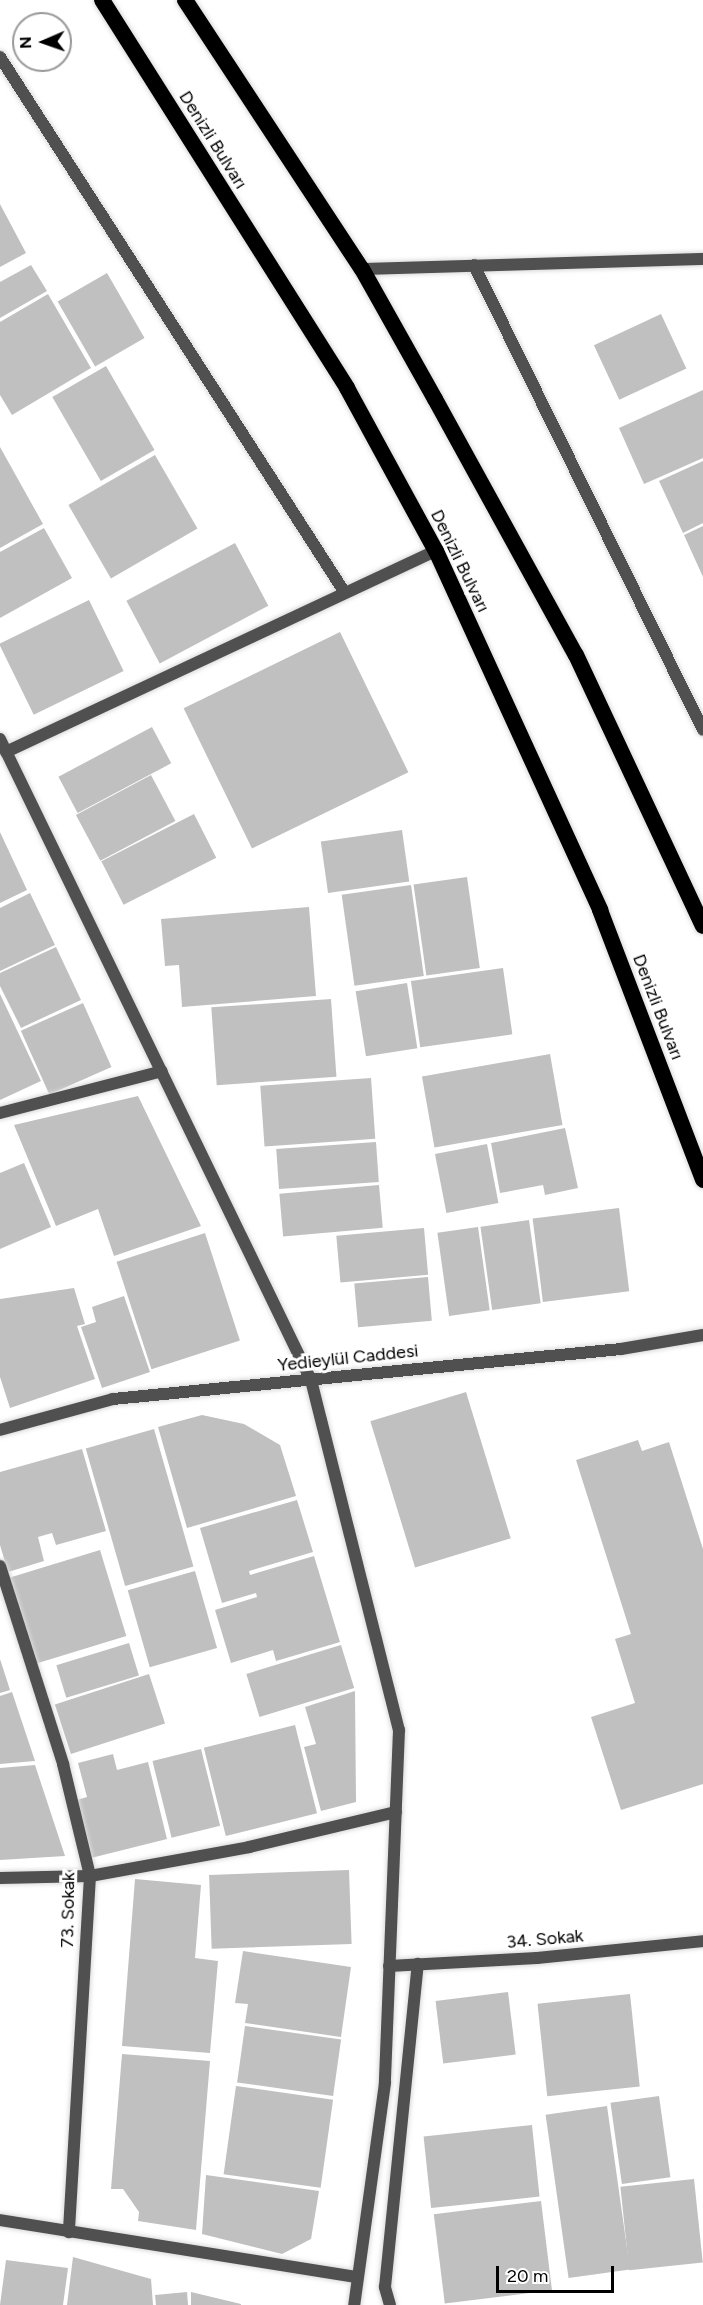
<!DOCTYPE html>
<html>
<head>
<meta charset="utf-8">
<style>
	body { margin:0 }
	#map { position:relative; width:703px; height:2305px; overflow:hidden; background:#fff; font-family:Figtree,sans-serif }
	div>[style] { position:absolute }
	.building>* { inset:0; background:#c0c0c0; transform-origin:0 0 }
	.roads { filter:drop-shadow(0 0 2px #dbdbdb) drop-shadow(0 0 2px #dbdbdb) }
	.service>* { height:12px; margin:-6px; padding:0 6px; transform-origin:6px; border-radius:6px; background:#505050 }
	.minor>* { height:12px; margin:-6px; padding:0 6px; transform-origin:6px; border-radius:6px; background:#505050 }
	.trunk>* { height:16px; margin:-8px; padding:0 8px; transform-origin:8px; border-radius:8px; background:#000 }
	span { translate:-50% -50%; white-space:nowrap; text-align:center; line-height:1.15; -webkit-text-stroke:6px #fff; paint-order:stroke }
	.street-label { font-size:18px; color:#000 }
	.north { position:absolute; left:12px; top:12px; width:60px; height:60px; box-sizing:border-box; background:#fff; border:2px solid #999; border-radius:50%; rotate:268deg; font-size:16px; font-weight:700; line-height:24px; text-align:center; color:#000 }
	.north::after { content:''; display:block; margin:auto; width:21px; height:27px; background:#000; clip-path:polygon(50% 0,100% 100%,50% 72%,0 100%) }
	.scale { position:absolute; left:496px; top:2266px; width:118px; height:27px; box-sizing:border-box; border:3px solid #000; border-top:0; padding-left:8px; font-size:18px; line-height:21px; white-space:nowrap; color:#000; -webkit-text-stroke:4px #fff; paint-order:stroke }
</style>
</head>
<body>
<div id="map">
	<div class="building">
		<div style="clip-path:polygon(0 204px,26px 253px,0 267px)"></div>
		<div style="clip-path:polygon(31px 265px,47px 291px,0 318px,0 282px)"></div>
		<div style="left:107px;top:273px;width:75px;height:57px;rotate:60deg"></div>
		<div style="clip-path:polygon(48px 294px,91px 368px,12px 415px,0 395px,0 322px)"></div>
		<div style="left:661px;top:314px;width:60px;height:74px;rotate:65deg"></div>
		<div style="left:106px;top:366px;width:97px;height:62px;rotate:60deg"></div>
		<div style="clip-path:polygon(703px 390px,703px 458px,644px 484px,619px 428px)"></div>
		<div style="clip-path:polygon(0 447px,43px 524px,0 548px)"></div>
		<div style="left:155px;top:455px;width:85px;height:100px;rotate:60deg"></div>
		<div style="clip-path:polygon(703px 461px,703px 523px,683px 533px,659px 481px)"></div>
		<div style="clip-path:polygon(703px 526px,703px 577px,684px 535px)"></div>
		<div style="clip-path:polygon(44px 528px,72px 578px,0 618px,0 552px)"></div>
		<div style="left:235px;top:543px;width:71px;height:123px;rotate:62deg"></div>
		<div style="left:89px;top:600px;width:79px;height:100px;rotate:64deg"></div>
		<div style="left:340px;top:632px;width:156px;height:174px;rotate:64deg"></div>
		<div style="left:152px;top:727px;width:41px;height:106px;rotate:62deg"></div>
		<div style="left:151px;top:775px;width:52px;height:85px;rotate:62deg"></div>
		<div style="left:194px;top:814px;width:49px;height:104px;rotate:63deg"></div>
		<div style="left:402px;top:830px;width:52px;height:82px;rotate:82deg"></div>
		<div style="clip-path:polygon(0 832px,27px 890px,0 903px)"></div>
		<div style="left:467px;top:877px;width:92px;height:54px;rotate:82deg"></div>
		<div style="left:411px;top:885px;width:92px;height:70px;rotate:82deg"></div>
		<div style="clip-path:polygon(30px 893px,55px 945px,0 971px,0 908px)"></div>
		<div style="clip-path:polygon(309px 907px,316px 996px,182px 1007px,179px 965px,165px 966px,161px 919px)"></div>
		<div style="clip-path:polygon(56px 947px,81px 1000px,21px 1028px,0 986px,0 973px)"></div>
		<div style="left:503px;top:968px;width:67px;height:93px;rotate:82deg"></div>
		<div style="left:407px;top:983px;width:66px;height:52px;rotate:81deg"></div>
		<div style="clip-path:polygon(0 994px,41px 1081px,0 1100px)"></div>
		<div style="left:331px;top:999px;width:78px;height:120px;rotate:86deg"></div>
		<div style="left:83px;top:1003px;width:70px;height:68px;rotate:66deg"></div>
		<div style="left:550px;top:1054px;width:72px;height:130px;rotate:80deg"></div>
		<div style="left:371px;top:1078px;width:61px;height:111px;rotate:86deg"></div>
		<div style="clip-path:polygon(138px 1096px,201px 1226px,114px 1256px,98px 1209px,56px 1226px,14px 1125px)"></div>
		<div style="clip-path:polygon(565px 1128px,578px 1188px,545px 1195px,543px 1185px,500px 1193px,491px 1143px)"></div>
		<div style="left:376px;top:1142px;width:40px;height:100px;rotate:86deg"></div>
		<div style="left:487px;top:1144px;width:60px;height:53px;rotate:79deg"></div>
		<div style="clip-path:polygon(24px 1163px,51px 1227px,0 1249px,0 1173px)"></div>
		<div style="left:379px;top:1185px;width:43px;height:100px;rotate:85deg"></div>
		<div style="left:619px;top:1208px;width:84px;height:87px;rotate:83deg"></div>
		<div style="left:529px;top:1220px;width:84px;height:49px;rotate:82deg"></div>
		<div style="left:478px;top:1227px;width:84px;height:41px;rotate:82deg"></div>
		<div style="left:424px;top:1228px;width:47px;height:88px;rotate:85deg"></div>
		<div style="left:205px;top:1233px;width:113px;height:93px;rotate:72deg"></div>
		<div style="left:428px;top:1277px;width:44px;height:74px;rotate:85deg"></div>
		<div style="clip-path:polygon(74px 1288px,85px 1324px,77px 1326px,95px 1379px,10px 1408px,0 1377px,0 1299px)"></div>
		<div style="clip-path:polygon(124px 1296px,150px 1372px,102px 1388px,81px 1327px,96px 1322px,92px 1307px)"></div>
		<div style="left:466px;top:1392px;width:153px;height:100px;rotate:73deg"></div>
		<div style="clip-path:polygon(202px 1415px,244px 1424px,280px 1445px,296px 1496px,187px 1528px,158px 1427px)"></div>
		<div style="left:154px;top:1429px;width:143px;height:71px;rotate:74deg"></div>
		<div style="clip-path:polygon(638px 1440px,642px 1451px,669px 1442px,703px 1549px,703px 1784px,621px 1810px,591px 1717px,635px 1703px,615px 1639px,631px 1634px,576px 1460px)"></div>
		<div style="clip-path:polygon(82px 1449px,106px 1531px,56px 1545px,52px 1533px,38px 1537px,44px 1561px,8px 1572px,0 1545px,0 1472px)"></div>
		<div style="clip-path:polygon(297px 1500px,313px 1552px,249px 1571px,250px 1575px,314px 1556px,340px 1642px,276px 1661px,273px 1650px,231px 1663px,215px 1610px,257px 1597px,256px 1593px,222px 1603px,200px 1528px)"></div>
		<div style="left:100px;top:1550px;width:90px;height:94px;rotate:73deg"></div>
		<div style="left:195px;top:1571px;width:80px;height:70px;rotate:74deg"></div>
		<div style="left:129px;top:1643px;width:34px;height:76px;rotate:73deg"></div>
		<div style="left:341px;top:1645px;width:45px;height:99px;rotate:73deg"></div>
		<div style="clip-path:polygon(0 1659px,10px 1690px,0 1693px)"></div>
		<div style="left:149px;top:1674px;width:52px;height:99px;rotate:72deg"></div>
		<div style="clip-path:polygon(355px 1691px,356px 1802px,321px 1811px,304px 1747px,316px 1744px,305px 1707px)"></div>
		<div style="clip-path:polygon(12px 1692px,35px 1761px,0 1764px,0 1696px)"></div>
		<div style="left:295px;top:1725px;width:91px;height:94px;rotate:76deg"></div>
		<div style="left:201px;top:1749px;width:79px;height:50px;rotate:76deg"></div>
		<div style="clip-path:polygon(113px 1754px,117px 1770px,148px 1762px,167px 1839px,91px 1858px,77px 1800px,87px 1797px,78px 1763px)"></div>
		<div style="clip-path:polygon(35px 1765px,65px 1856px,0 1860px,0 1768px)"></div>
		<div style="left:349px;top:1870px;width:74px;height:140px;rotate:88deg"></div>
		<div style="clip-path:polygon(135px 1879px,201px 1885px,195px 1958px,218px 1961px,210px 2053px,122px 2046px)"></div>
		<div style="clip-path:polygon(243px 1951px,351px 1967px,341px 2037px,245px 2023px,248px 2004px,235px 2003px)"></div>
		<div style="left:508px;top:1992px;width:63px;height:73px;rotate:83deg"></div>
		<div style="left:630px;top:1994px;width:93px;height:93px;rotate:84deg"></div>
		<div style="left:245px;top:2026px;width:97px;height:57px;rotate:8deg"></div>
		<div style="clip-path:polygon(122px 2054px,210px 2061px,196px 2230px,138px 2221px,139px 2212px,123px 2189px,111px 2189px)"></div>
		<div style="left:236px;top:2086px;width:98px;height:89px;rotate:8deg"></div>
		<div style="left:659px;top:2096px;width:82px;height:49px;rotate:82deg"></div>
		<div style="left:607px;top:2106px;width:165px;height:62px;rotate:82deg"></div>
		<div style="left:532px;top:2125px;width:72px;height:109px;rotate:84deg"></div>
		<div style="clip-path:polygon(206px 2175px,319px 2191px,311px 2239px,282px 2254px,202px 2234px)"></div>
		<div style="left:694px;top:2179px;width:84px;height:74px;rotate:84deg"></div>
		<div style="left:541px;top:2201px;width:90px;height:108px;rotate:83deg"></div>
		<div style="clip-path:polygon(73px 2257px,151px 2279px,153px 2305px,67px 2305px)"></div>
		<div style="clip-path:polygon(6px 2260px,68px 2268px,63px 2305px,0 2305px)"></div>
		<div style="clip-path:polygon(187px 2292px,188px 2305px,156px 2305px,155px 2295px)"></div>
		<div style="clip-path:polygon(191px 2292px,241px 2304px,241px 2305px,191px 2305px)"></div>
	</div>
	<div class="roads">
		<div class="service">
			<div style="left:390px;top:2305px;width:19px;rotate:-106deg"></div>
			<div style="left:385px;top:2287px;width:325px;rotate:-84.2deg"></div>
		</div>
		<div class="minor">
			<div style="left:0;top:57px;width:637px;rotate:57.23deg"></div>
			<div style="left:474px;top:265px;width:518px;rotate:63.78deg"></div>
			<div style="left:362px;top:269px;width:341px;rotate:-1.7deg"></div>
			<div style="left:0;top:739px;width:712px;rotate:64.12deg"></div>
			<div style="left:311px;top:1380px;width:361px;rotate:75.9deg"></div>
			<div style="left:399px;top:1730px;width:353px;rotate:92.3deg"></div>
			<div style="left:385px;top:2083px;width:224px;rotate:97.9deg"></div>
			<div style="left:6px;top:752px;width:475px;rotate:-25.1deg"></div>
			<div style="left:0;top:1113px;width:167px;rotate:-14.5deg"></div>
			<div style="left:0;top:1430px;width:117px;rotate:-15.3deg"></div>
			<div style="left:113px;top:1399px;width:510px;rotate:-5.62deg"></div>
			<div style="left:621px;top:1349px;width:83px;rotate:-9.7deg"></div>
			<div style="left:0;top:1566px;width:208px;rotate:72.3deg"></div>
			<div style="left:63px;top:1764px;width:115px;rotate:76.4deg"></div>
			<div style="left:90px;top:1876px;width:357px;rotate:93.4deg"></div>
			<div style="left:0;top:1878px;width:90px;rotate:-1.3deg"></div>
			<div style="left:90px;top:1876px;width:162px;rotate:-10.3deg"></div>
			<div style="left:249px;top:1847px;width:151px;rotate:-13.4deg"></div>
			<div style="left:389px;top:1966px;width:148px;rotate:-3.1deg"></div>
			<div style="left:537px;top:1958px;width:167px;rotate:-5.8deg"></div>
			<div style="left:0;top:2220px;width:361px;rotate:9.1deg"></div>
		</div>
		<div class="trunk">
			<div style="left:102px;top:0;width:459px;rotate:57.7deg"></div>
			<div style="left:347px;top:388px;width:186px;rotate:61.4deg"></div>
			<div style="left:436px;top:551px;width:395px;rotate:65.4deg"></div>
			<div style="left:600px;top:910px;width:289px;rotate:69.1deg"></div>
			<div style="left:185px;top:0;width:322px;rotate:56.7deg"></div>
			<div style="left:362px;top:269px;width:149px;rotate:60.7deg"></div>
			<div style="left:435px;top:399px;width:292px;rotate:61.2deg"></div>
			<div style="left:576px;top:655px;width:299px;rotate:64.9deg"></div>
		</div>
	</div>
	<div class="street-label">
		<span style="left:213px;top:140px;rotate:58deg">Denizli Bulvarı</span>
		<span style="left:460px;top:561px;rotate:64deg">Denizli Bulvarı</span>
		<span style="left:658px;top:1007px;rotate:69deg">Denizli Bulvarı</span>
		<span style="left:348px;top:1358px;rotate:-6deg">Yedieylül Caddesi</span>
		<span style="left:68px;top:1910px;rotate:-89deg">73. Sokak</span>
		<span style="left:545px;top:1939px;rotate:-5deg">34. Sokak</span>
	</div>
	<div class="north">N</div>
	<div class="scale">20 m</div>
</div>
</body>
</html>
